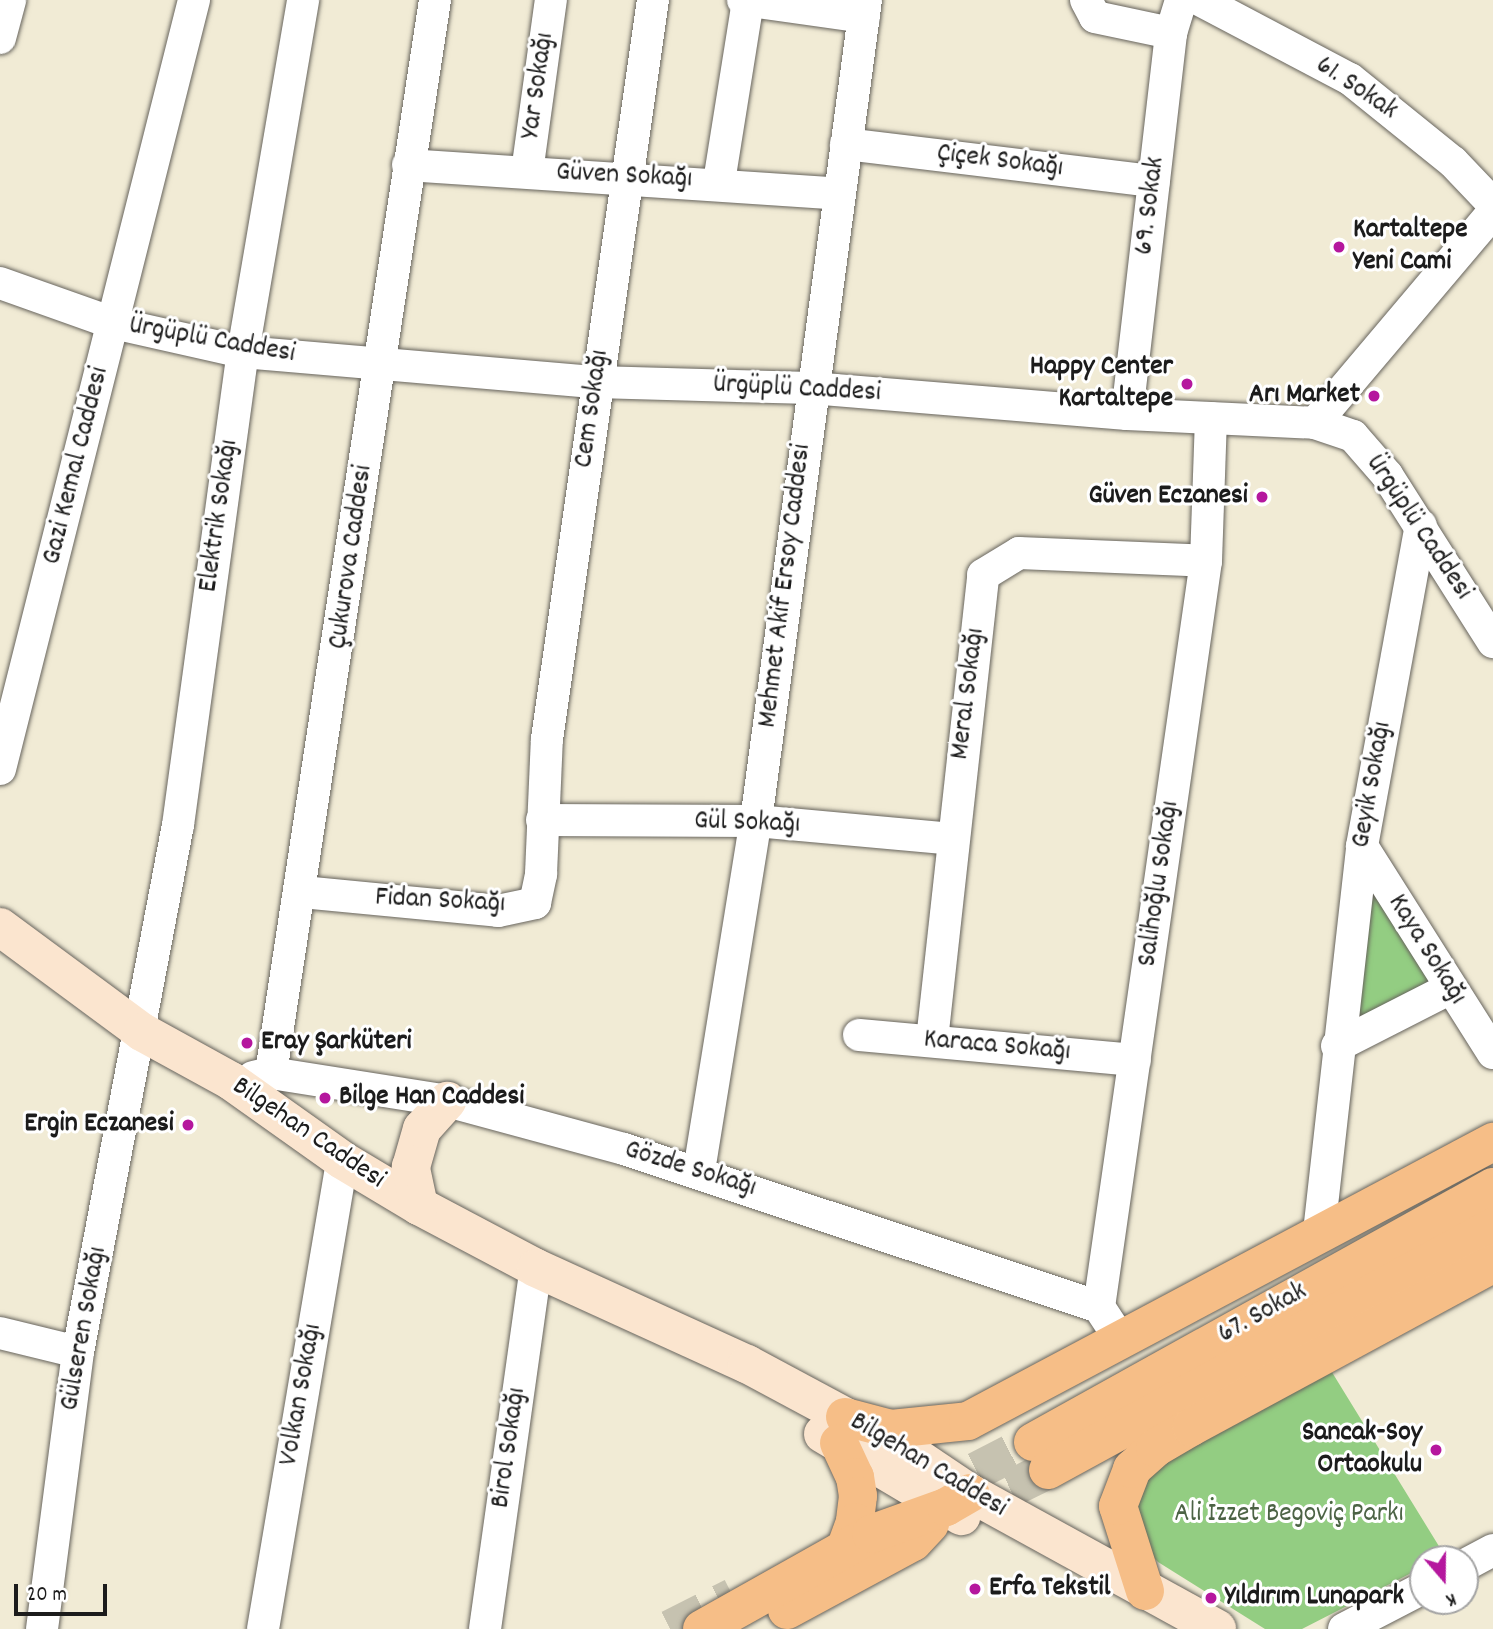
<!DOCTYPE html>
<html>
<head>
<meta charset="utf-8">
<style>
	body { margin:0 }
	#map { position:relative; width:1493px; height:1629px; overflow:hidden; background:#f1ebd5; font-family:Dekko,sans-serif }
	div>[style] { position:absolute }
	.green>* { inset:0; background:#93cd82 }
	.primary-tunnel>* { height:38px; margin-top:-19px; transform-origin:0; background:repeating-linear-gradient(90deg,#c6c2b0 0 38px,transparent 0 57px) }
	.roads { filter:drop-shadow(0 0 2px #67645d) drop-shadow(0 0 2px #67645d) }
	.street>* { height:32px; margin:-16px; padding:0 16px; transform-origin:16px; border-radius:16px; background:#fff }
	.secondary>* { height:38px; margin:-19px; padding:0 19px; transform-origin:19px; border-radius:19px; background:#fbe5cf }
	.primary>* { height:38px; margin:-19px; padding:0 19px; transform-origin:19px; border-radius:19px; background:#f6be87 }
	.dots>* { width:19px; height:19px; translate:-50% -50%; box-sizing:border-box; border:4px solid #fff; border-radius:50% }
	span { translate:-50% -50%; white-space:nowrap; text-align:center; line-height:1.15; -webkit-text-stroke:6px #fff; paint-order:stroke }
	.street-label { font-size:28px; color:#1c1c1c }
	.poi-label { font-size:28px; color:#1c1c1c; font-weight:700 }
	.left { translate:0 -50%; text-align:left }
	.right { translate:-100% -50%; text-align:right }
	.park-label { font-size:28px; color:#4c6345 }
	.north { position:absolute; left:1409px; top:1545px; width:70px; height:70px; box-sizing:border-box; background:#fff; border:2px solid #a4a4a4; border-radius:50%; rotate:160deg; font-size:19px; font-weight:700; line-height:28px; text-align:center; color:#1c1c1c }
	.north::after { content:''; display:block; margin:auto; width:24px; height:32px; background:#b5179e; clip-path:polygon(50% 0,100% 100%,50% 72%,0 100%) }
	.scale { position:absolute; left:14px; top:1584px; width:93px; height:32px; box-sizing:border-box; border:4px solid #1c1c1c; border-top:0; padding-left:9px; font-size:21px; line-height:24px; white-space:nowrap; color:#1c1c1c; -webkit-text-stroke:5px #fff; paint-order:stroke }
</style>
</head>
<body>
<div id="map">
	<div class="green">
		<div style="clip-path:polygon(1370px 878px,1432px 986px,1349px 1028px)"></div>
		<div style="clip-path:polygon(1330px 1369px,1445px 1556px,1423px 1559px,1423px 1567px,1302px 1629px,1265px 1629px,1158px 1562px,1141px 1544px,1135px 1496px,1162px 1463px)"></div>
	</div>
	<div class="primary-tunnel">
		<div style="left:926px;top:1497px;width:120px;rotate:-27.2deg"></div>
		<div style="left:959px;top:1514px;width:99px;rotate:-26.3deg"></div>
		<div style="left:670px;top:1629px;width:71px;rotate:-26.9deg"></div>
	</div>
	<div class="roads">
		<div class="street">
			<div style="left:743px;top:0;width:122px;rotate:8deg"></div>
			<div style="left:1086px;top:0;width:19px;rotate:62deg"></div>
			<div style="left:1095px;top:17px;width:78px;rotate:11.9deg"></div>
			<div style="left:1200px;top:0;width:170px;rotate:27.8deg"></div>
			<div style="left:1350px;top:79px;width:132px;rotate:38.9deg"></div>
			<div style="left:1453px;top:162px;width:58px;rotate:46.4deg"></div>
			<div style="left:0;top:38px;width:39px;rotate:-75deg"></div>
			<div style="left:846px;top:144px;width:310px;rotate:6.9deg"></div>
			<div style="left:408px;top:165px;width:432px;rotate:3.8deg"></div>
			<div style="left:527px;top:172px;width:174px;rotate:-82.1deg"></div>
			<div style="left:719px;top:182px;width:183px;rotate:-80.9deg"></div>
			<div style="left:0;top:283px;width:120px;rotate:19.5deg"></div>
			<div style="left:113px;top:323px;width:133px;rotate:12.6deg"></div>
			<div style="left:243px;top:352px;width:354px;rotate:4.9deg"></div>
			<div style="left:596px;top:382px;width:215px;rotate:1.6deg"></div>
			<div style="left:811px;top:388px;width:317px;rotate:4.7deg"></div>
			<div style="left:1127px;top:414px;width:188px;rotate:2.7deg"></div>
			<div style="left:1315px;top:423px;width:40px;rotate:18.9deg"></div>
			<div style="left:1353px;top:436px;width:52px;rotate:48.9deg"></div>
			<div style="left:1387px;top:475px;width:198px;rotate:57.6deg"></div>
			<div style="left:1127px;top:414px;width:384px;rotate:-83.4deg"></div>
			<div style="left:1171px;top:33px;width:34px;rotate:-73deg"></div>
			<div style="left:1315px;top:423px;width:276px;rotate:-49.8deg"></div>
			<div style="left:0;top:769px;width:793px;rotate:-75.84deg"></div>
			<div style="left:542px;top:820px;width:214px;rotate:0.3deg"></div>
			<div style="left:756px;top:821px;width:197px;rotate:5.2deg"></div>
			<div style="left:1362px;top:846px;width:245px;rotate:57.7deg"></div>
			<div style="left:302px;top:892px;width:197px;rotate:5.5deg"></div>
			<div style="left:498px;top:911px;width:38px;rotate:-12deg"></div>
			<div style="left:535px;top:903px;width:30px;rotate:-78deg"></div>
			<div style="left:541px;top:874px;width:135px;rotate:-87.5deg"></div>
			<div style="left:547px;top:739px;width:747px;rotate:-81.84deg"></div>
			<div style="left:859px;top:1035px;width:277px;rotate:5.2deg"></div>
			<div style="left:932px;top:1040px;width:468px;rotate:-83.7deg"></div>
			<div style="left:983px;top:575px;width:42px;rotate:-31.4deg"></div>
			<div style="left:1019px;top:553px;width:187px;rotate:2.4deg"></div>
			<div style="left:1337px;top:1046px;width:126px;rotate:-27deg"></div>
			<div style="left:271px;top:1073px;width:1085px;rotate:-81.31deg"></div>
			<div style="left:253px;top:1077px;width:18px;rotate:-13deg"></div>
			<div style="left:271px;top:1073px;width:178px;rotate:9deg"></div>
			<div style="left:447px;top:1101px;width:183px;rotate:15.2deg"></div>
			<div style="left:624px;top:1149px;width:501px;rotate:18.4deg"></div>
			<div style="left:699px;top:1171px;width:355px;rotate:-80.8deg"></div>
			<div style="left:756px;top:821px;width:828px;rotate:-82.37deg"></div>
			<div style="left:1319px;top:1232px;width:388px;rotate:-83.6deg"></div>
			<div style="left:1362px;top:846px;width:326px;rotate:-79.6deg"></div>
			<div style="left:0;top:1333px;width:80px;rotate:13.7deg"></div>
			<div style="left:1122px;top:1342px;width:42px;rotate:-123.3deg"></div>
			<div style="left:1099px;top:1307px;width:754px;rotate:-81.84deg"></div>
			<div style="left:1206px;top:561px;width:143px;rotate:-88deg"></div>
			<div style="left:1465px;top:1565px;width:32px;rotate:-28deg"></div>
			<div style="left:42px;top:1629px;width:279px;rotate:-82.6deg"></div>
			<div style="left:78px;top:1352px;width:536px;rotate:-79.26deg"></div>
			<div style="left:178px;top:825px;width:477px;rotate:-82.2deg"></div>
			<div style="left:243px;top:352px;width:357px;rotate:-80.3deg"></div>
			<div style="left:263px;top:1629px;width:476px;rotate:-80.4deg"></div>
			<div style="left:485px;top:1629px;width:365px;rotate:-82deg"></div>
			<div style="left:1344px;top:1629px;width:89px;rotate:-27.4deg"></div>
		</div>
		<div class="secondary">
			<div style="left:0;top:927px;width:177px;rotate:36.5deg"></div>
			<div style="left:142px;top:1032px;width:102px;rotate:28.8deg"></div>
			<div style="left:231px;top:1081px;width:136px;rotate:35.4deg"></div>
			<div style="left:342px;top:1160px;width:90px;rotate:30.9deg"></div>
			<div style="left:419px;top:1206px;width:132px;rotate:27.9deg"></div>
			<div style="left:536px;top:1268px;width:232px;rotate:24.5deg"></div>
			<div style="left:747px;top:1364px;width:174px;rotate:28.2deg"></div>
			<div style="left:900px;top:1446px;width:84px;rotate:33.9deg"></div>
			<div style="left:970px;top:1493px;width:282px;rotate:28.8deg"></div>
			<div style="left:419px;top:1206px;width:40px;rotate:-102deg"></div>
			<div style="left:411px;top:1167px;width:40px;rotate:-74deg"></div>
			<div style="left:422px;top:1129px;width:38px;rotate:-48deg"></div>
			<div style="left:823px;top:1434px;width:161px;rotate:30.7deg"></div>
		</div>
		<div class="primary">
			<div style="left:845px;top:1417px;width:48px;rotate:14.6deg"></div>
			<div style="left:891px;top:1429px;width:77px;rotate:-5.9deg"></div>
			<div style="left:968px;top:1421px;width:595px;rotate:-27.99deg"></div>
			<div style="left:1033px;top:1442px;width:526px;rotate:-29deg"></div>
			<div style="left:839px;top:1443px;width:38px;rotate:65deg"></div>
			<div style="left:855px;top:1477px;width:19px;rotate:81deg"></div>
			<div style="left:858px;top:1496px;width:26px;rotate:97deg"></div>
			<div style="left:855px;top:1522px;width:27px;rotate:110deg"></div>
			<div style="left:1048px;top:1470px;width:507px;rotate:-28.64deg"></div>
			<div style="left:1145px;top:1591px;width:89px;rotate:-107.6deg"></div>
			<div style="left:1118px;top:1506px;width:40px;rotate:-69deg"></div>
			<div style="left:1132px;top:1469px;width:31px;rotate:-42deg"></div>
			<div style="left:1155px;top:1448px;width:42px;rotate:-30.3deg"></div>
			<div style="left:1191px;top:1427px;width:343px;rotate:-28.4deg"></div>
			<div style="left:787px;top:1610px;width:143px;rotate:-28.4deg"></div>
			<div style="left:913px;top:1542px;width:25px;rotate:-47deg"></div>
			<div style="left:702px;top:1629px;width:194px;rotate:-29.3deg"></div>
			<div style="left:871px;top:1534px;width:80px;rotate:-19.8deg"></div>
			<div style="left:946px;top:1507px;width:28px;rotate:-30deg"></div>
		</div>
	</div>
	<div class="dots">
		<div style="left:1339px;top:247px;background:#b5179e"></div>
		<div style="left:1187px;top:384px;background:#b5179e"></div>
		<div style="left:1374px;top:396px;background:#b5179e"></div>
		<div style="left:1262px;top:497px;background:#b5179e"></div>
		<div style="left:247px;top:1043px;background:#b5179e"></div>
		<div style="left:325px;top:1098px;background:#b5179e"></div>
		<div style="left:188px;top:1125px;background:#b5179e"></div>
		<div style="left:1436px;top:1450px;background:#b5179e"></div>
		<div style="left:975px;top:1589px;background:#b5179e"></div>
		<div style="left:1211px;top:1598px;background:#b5179e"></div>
	</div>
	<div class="street-label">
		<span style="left:539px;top:86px;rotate:-82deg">Yar Sokağı</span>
		<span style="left:1356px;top:89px;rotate:34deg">61. Sokak</span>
		<span style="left:1000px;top:162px;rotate:7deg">Çiçek Sokağı</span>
		<span style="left:624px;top:177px;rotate:3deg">Güven Sokağı</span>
		<span style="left:1151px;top:206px;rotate:-83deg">69. Sokak</span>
		<span style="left:212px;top:341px;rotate:10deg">Ürgüplü Caddesi</span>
		<span style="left:797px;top:390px;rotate:3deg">Ürgüplü Caddesi</span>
		<span style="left:593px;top:409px;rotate:-82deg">Cem Sokağı</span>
		<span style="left:77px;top:466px;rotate:-76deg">Gazi Kemal Caddesi</span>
		<span style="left:220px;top:516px;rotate:-82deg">Elektrik Sokağı</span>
		<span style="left:1418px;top:528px;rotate:56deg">Ürgüplü Caddesi</span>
		<span style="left:352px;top:557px;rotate:-82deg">Çukurova Caddesi</span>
		<span style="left:786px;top:586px;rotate:-83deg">Mehmet Akif Ersoy Caddesi</span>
		<span style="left:969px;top:694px;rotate:-83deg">Meral Sokağı</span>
		<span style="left:1373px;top:785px;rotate:-80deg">Geyik Sokağı</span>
		<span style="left:747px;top:824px;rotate:2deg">Gül Sokağı</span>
		<span style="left:1160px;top:884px;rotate:-82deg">Salihoğlu Sokağı</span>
		<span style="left:440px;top:902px;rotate:3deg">Fidan Sokağı</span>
		<span style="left:1426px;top:950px;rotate:58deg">Kaya Sokağı</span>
		<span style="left:997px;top:1047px;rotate:5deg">Karaca Sokağı</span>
		<span style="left:308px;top:1134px;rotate:34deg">Bilgehan Caddesi</span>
		<span style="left:690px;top:1170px;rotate:17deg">Gözde Sokağı</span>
		<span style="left:1263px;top:1314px;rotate:-29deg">67. Sokak</span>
		<span style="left:85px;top:1329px;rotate:-80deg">Gülseren Sokağı</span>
		<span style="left:302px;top:1395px;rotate:-80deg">Volkan Sokağı</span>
		<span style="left:510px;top:1448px;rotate:-82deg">Birol Sokağı</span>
		<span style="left:928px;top:1466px;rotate:31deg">Bilgehan Caddesi</span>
	</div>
	<div class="poi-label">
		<span class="left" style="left:1353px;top:247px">Kartaltepe<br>Yeni Cami</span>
		<span class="right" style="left:1173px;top:384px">Happy Center<br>Kartaltepe</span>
		<span class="right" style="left:1360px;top:396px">Arı Market</span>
		<span class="right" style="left:1248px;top:497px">Güven Eczanesi</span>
		<span class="left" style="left:261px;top:1043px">Eray Şarküteri</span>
		<span class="left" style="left:339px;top:1098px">Bilge Han Caddesi</span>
		<span class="right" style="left:174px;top:1125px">Ergin Eczanesi</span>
		<span class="right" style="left:1422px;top:1450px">Sancak-Soy<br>Ortaokulu</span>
		<span class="left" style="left:989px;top:1589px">Erfa Tekstil</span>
		<span class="left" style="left:1225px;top:1598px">Yıldırım Lunapark</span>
	</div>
	<div class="park-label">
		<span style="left:1289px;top:1515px">Ali İzzet Begoviç Parkı</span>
	</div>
	<div class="north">K</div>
	<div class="scale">20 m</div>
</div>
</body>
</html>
